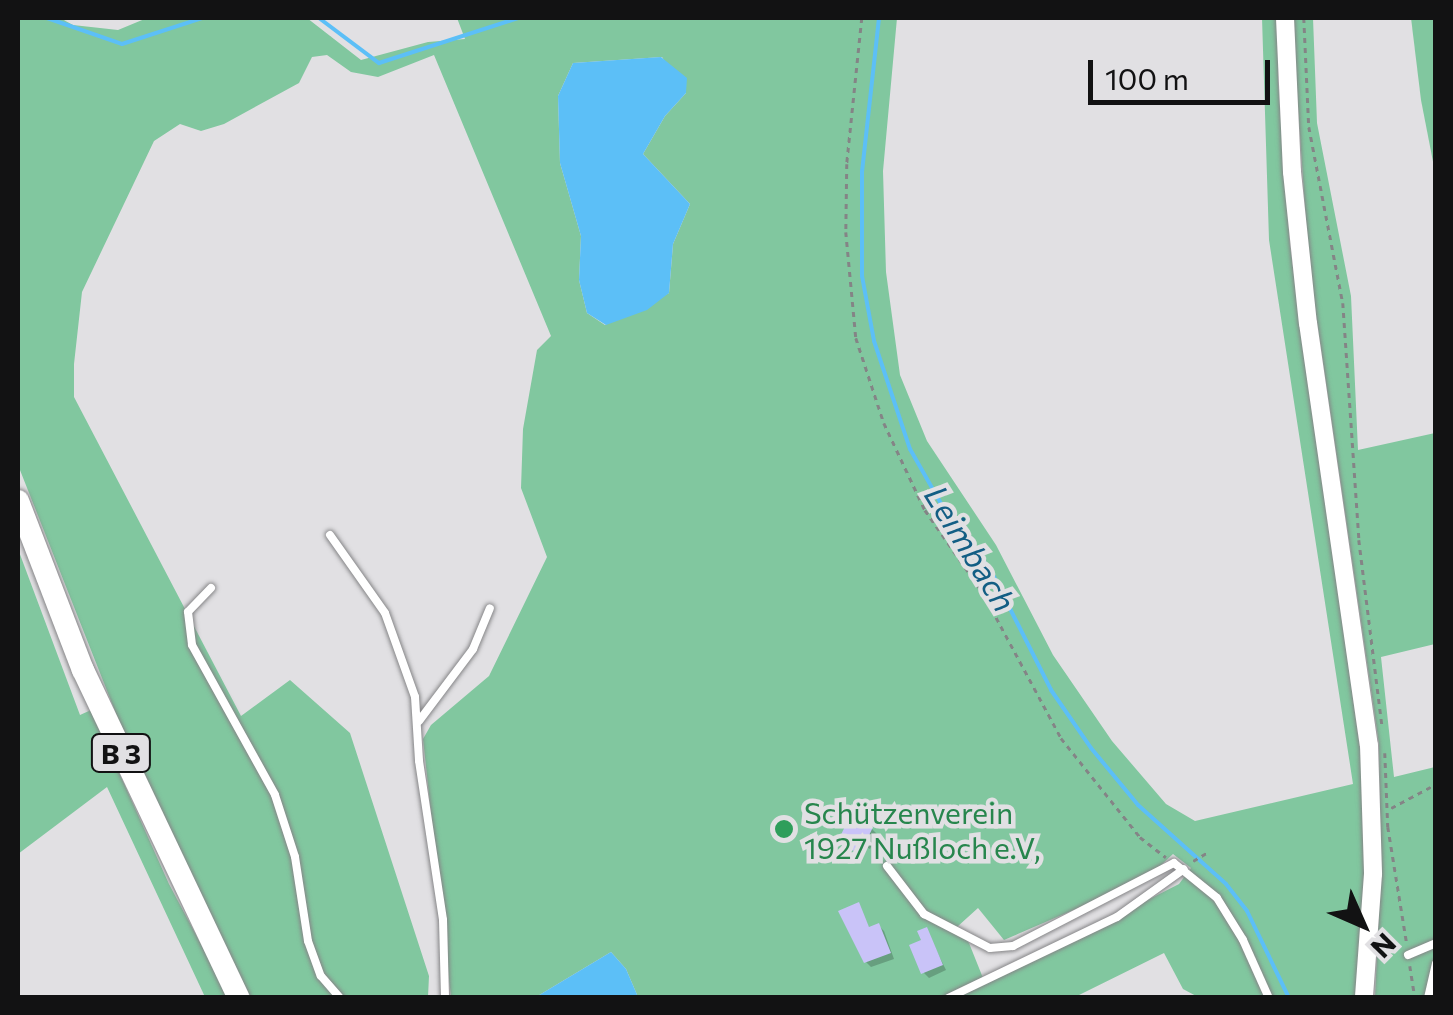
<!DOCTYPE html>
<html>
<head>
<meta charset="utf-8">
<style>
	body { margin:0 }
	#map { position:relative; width:1453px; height:1015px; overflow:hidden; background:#e1e0e3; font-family:Commissioner,sans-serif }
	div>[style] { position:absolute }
	.green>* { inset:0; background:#81c79f }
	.water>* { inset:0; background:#5cbff7 }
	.shadow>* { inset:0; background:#0003 }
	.stream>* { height:4px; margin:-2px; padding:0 2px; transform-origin:2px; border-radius:2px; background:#5cbff7 }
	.building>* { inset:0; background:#c9c3f8 }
	.path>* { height:2.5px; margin-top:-1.25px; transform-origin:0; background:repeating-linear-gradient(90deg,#848486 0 5px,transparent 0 10px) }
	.roads { filter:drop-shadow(0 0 2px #858587) drop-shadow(0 0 2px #858587) }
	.service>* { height:8px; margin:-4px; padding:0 4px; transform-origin:4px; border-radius:4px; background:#fff }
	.tertiary>* { height:18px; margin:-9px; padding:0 9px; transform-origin:9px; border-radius:9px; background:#fff }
	.primary>* { height:22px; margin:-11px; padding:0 11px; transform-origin:11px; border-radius:11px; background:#fff }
	.dots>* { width:28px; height:28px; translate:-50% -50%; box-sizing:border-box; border:5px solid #e1e0e3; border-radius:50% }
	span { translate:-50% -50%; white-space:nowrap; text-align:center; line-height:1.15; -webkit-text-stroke:9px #e1e0e3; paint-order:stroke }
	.shield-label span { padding:2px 8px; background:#e1e0e3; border:2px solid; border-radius:8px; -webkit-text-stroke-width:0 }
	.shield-label { font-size:28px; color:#121213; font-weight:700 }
	.leisure-label { font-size:30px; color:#27864d }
	.left { translate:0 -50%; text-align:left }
	.water-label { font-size:32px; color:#135e84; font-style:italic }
	.frame { position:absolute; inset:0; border:20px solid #121213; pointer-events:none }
	.north { position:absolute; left:1313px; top:875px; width:100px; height:100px; -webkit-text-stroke:8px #e1e0e3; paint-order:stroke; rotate:135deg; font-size:28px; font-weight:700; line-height:40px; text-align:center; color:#121213 }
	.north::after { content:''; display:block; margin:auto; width:35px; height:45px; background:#121213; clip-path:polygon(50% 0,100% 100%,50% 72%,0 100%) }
	.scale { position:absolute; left:1088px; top:60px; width:182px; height:45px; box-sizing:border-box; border:5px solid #121213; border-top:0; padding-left:12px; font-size:30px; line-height:35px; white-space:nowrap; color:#121213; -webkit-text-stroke:8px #e1e0e3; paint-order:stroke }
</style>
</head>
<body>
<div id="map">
	<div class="green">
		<div style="clip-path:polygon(evenodd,18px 18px,60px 18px,73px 25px,118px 30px,147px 18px,307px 18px,361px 60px,428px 42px,465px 39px,457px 18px,897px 18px,883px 171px,886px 272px,900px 375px,927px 441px,996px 545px,1053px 655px,1112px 741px,1166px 804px,1195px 821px,1353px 784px,1269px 240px,1262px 18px,1280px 18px,1278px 81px,1290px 246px,1362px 763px,1366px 907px,1358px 997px,1198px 997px,1183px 989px,1164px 953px,1075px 997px,638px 997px,626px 969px,611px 952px,536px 997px,451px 997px,423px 739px,431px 725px,489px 676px,547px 557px,521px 488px,523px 429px,537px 350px,551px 336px,434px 55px,378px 77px,351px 72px,327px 55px,312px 57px,299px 83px,224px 124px,201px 131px,180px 124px,154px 141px,82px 292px,74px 364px,74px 397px,241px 716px,290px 680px,350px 733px,429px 976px,428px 997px,249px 997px,143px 782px,18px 465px,18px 18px,662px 57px,686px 93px,665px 116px,643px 154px,690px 204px,673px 244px,669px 293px,605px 325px,587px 313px,579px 280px,581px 236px,560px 163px,558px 96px,573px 63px,662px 57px,18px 18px,1173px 854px,1191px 868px,1179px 884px,985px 983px,969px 943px,957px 927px,978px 908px,1004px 940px,1085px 905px,1160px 866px,1173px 854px)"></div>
		<div style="clip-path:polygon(1292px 18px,1313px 18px,1317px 123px,1351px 296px,1358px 450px,1435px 433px,1435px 644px,1381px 657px,1394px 777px,1435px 767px,1435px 997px,1375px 997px,1381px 870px,1379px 744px,1309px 266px)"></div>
		<div style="clip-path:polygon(1411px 18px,1435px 18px,1435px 172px,1421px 100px)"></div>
		<div style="clip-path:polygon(18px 549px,80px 715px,91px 710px,169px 884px,229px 997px,205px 997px,107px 787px,18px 854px)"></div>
	</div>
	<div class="water">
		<div style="clip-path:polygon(661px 57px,687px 78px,686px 93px,665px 116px,643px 154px,690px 204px,673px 244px,669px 293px,647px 310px,606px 325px,587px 313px,579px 280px,581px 236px,560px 163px,558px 96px,573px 63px)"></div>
		<div style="clip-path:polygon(611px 952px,626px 969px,638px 997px,536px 997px)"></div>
	</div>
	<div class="shadow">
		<div style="clip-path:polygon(872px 829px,877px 834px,870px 849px,864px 846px,860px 855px,840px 842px)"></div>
		<div style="clip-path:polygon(859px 905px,870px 930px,879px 926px,884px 931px,894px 959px,871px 967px,866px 962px)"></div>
		<div style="clip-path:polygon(926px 930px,946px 970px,929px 978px,924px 973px)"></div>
	</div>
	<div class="stream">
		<div style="left:47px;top:18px;width:79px;rotate:19.1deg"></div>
		<div style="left:122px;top:44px;width:84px;rotate:-18deg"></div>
		<div style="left:319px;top:18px;width:75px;rotate:36.9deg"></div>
		<div style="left:379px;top:63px;width:146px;rotate:-17.9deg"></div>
		<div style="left:879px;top:18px;width:154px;rotate:96.3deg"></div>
		<div style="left:862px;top:171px;width:105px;rotate:90deg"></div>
		<div style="left:862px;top:276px;width:66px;rotate:79.5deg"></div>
		<div style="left:874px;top:341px;width:114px;rotate:71.6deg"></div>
		<div style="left:910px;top:449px;width:75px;rotate:60.4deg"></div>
		<div style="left:947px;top:514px;width:72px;rotate:52.3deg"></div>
		<div style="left:991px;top:571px;width:133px;rotate:63.2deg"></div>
		<div style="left:1051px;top:690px;width:70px;rotate:55.4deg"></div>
		<div style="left:1091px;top:748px;width:74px;rotate:50.5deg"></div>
		<div style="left:1138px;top:805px;width:118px;rotate:41.9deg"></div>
		<div style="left:1226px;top:884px;width:34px;rotate:52deg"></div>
		<div style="left:1247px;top:911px;width:97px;rotate:64.2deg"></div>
	</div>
	<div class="building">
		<div style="clip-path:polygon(850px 816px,873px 827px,864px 846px,858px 843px,854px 851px,837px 843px)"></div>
		<div style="clip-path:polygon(859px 902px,869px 927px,879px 923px,891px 953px,864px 963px,838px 911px)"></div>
		<div style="clip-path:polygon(927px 927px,943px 965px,921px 974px,909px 945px,921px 940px,917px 931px)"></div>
	</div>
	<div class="path">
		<div style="left:862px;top:18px;width:147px;rotate:95.9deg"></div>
		<div style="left:847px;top:164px;width:68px;rotate:90.8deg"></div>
		<div style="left:846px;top:232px;width:106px;rotate:84.6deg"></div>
		<div style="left:856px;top:338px;width:89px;rotate:71.8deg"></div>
		<div style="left:884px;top:423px;width:96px;rotate:64.8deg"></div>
		<div style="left:925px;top:510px;width:99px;rotate:54.9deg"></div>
		<div style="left:982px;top:591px;width:167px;rotate:61.7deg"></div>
		<div style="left:1061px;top:738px;width:127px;rotate:51.4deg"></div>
		<div style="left:1140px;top:837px;width:33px;rotate:38deg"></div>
		<div style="left:1304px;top:18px;width:109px;rotate:87.4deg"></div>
		<div style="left:1309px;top:127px;width:179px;rotate:79.1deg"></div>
		<div style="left:1343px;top:303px;width:238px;rotate:86.1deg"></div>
		<div style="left:1359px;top:540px;width:186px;rotate:82.9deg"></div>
		<div style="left:1385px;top:753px;width:74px;rotate:87.7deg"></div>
		<div style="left:1388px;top:827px;width:119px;rotate:80.8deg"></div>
		<div style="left:1391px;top:808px;width:51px;rotate:-28.1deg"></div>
		<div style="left:1193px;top:861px;width:17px;rotate:-31deg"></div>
		<div style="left:1410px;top:966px;width:32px;rotate:81deg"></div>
	</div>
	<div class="roads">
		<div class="service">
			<div style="left:330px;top:535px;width:95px;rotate:54.8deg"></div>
			<div style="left:385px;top:613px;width:89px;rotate:70.3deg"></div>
			<div style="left:415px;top:697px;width:64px;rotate:86.4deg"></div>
			<div style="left:419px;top:761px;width:161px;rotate:81.4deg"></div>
			<div style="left:443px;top:920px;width:78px;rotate:88.5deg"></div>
			<div style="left:211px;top:588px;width:33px;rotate:134deg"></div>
			<div style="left:188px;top:612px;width:33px;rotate:83deg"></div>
			<div style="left:192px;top:645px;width:171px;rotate:61deg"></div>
			<div style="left:275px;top:795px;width:65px;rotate:72.1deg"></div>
			<div style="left:295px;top:857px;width:85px;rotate:81.2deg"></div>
			<div style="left:308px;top:941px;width:37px;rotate:70deg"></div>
			<div style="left:321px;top:976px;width:29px;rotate:49deg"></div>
			<div style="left:419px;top:721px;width:90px;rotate:-53.1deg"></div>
			<div style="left:473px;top:649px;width:44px;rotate:-67.5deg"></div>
			<div style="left:887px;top:866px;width:61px;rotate:52.4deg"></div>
			<div style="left:924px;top:914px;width:74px;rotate:27.3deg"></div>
			<div style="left:990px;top:948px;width:23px;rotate:-5deg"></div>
			<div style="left:1013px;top:946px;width:181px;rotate:-27.3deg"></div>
			<div style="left:1174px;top:863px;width:55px;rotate:39.1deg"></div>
			<div style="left:1217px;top:898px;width:49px;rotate:58.2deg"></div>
			<div style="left:1243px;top:940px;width:64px;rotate:65.9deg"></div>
			<div style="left:1408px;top:955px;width:30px;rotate:-23deg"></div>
			<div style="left:948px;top:998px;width:187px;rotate:-25.6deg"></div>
			<div style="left:1117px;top:917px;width:82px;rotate:-35.6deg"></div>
			<div style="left:1428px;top:998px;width:35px;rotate:-77deg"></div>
		</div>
		<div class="tertiary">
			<div style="left:1285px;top:18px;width:154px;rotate:87.4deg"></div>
			<div style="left:1292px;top:172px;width:152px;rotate:84deg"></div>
			<div style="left:1308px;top:323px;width:426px;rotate:81.8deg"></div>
			<div style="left:1369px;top:745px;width:129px;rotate:88.2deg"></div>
			<div style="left:1373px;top:874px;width:124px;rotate:94.2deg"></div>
		</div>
		<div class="primary">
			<div style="left:18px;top:501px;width:181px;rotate:69deg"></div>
			<div style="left:83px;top:670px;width:363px;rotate:64.6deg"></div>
		</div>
	</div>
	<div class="dots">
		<div style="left:784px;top:829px;background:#2e9e5b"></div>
	</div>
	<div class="shield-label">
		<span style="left:121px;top:753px">B 3</span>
	</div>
	<div class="leisure-label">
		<span class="left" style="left:804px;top:829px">Schützenverein<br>1927 Nußloch e.V,</span>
	</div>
	<div class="water-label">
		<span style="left:971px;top:548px;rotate:58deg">Leimbach</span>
	</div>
	<div class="frame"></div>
	<div class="north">N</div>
	<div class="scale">100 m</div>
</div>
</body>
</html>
